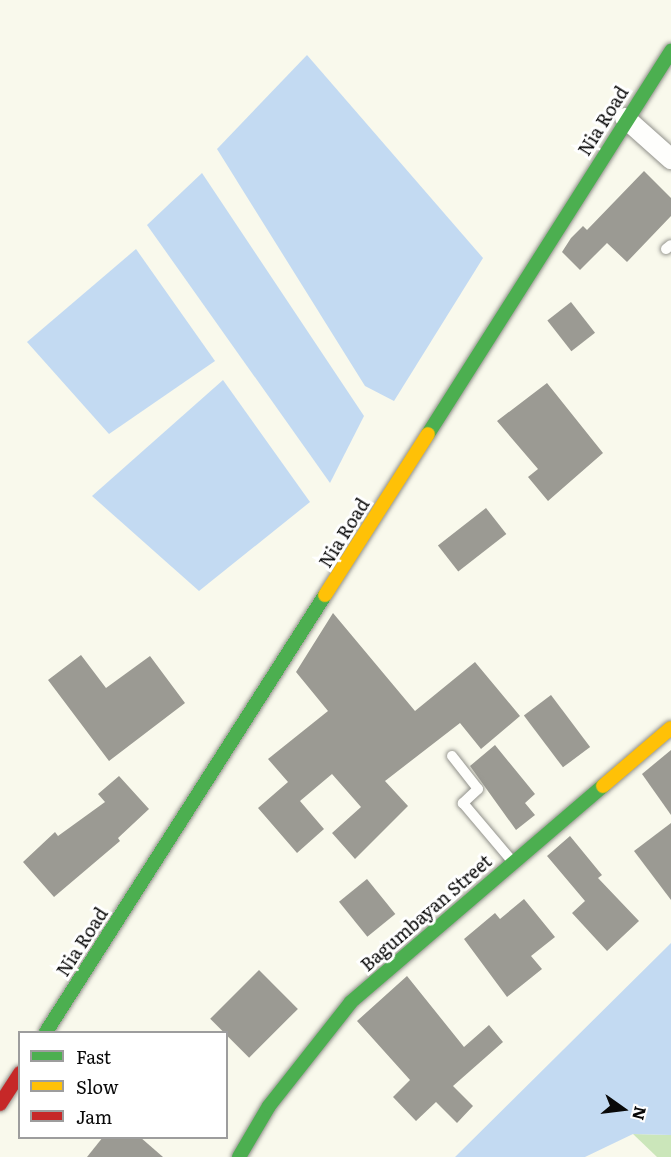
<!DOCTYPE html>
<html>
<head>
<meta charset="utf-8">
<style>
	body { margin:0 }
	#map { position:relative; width:671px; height:1157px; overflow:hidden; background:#f9f9ec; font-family:Literata,serif }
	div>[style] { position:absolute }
	.forest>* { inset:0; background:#cbe6ba }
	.water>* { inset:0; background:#c3daf2 }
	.building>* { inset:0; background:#9b9a93; transform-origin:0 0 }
	.roads { filter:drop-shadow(0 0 2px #91918b) drop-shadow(0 0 2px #91918b) }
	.lane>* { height:10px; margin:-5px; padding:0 5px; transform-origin:5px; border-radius:5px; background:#fefefc }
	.street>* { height:20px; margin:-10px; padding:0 10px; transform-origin:10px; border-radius:10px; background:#fefefc }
	.fast>* { height:14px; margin:-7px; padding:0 7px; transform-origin:7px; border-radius:7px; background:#4caf50 }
	.slow>* { height:14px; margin:-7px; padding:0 7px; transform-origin:7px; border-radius:7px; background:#ffc107 }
	.jam>* { height:14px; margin:-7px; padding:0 7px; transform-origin:7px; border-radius:7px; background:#c62828 }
	span { translate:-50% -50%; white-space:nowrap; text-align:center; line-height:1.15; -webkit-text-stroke:6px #fff; paint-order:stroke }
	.street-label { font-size:18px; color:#090909 }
	.legend { position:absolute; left:18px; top:1031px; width:210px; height:108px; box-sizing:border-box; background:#fff; border:2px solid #9d9d9d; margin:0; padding:8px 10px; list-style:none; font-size:18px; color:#090909 }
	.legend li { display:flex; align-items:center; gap:12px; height:30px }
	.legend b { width:30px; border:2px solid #9d9d9d }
	.north { position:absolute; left:593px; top:1079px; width:60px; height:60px; -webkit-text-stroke:4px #fff; paint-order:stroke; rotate:104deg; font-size:16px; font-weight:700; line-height:24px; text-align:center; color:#090909 }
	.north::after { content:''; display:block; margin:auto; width:21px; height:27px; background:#090909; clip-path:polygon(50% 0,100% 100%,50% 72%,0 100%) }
</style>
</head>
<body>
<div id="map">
	<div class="forest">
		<div style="clip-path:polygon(633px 1134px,671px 1135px,671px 1157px,657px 1157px)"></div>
	</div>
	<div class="water">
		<div style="clip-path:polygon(307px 55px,483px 258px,394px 401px,365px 386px,217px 149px)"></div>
		<div style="clip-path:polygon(202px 173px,364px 416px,330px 483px,147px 225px)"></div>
		<div style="clip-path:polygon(136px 249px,215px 361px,109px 434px,27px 342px)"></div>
		<div style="clip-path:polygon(223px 380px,310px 502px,199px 591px,92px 496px)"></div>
		<div style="clip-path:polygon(671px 943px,671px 1135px,633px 1134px,585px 1157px,455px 1157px)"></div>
	</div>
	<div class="building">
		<div style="clip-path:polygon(644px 171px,671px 198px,671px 216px,627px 262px,607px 243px,580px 270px,562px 252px,571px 238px,583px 226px,587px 230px)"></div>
		<div style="left:571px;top:302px;width:39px;height:30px;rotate:52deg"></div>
		<div style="clip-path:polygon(547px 383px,603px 453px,548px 501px,528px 477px,538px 469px,497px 421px)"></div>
		<div style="left:486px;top:508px;width:33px;height:61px;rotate:52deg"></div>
		<div style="clip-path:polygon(333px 613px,415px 711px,475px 662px,520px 716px,481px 749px,460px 723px,385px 781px,408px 806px,355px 859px,332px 833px,361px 807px,332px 774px,300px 801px,324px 829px,297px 853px,258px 808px,288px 782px,268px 759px,328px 711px,296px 672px)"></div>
		<div style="clip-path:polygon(81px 655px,106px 688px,150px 656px,185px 703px,109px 761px,48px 680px)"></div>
		<div style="left:551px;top:695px;width:65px;height:34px;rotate:53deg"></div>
		<div style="clip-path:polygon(495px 745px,535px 794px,525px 803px,535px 815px,516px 830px,470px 766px)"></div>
		<div style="clip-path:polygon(671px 750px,671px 815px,642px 774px)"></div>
		<div style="clip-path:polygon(119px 776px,149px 809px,118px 838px,120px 841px,54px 897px,23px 862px,55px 832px,58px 836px,105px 802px,98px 794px)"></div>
		<div style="clip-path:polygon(671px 823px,671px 900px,634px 851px)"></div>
		<div style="clip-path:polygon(570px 836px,602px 875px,598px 878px,639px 921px,607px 951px,572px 913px,585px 901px,547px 856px)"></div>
		<div style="left:367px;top:879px;width:45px;height:36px;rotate:51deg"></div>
		<div style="clip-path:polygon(524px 899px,555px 937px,531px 956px,542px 969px,507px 997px,464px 939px,495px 913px,500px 919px)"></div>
		<div style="left:259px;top:970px;width:55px;height:69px;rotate:45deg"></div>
		<div style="clip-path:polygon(407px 976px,464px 1047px,489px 1025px,503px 1042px,453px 1086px,473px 1106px,457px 1123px,436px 1102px,416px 1121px,393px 1097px,410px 1080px,357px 1021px)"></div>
		<div style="clip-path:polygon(103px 1137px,140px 1137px,163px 1157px,87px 1157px)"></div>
	</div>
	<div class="roads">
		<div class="lane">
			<div style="left:666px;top:249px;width:6px;rotate:-39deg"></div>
			<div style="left:452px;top:756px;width:42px;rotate:51.8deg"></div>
			<div style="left:478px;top:789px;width:21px;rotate:137deg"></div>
			<div style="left:463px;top:803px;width:76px;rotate:49.8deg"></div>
		</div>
		<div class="street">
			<div style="left:625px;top:118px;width:62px;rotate:41.7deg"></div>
		</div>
		<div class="fast">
			<div style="left:428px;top:434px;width:454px;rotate:-57.6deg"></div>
			<div style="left:46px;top:1032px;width:518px;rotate:-57.44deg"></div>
			<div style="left:239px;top:1157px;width:59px;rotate:-59.5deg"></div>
			<div style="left:269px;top:1106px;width:132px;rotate:-51.7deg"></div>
			<div style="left:351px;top:1002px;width:332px;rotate:-40.6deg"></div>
		</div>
		<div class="slow">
			<div style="left:325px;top:595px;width:191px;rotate:-57.4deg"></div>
			<div style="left:603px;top:786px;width:89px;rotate:-40.5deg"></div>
		</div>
		<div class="jam">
			<div style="left:0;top:1104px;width:37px;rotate:-57deg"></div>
		</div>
	</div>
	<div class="street-label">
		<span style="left:603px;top:121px;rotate:-58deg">Nia Road</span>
		<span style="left:344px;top:533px;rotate:-58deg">Nia Road</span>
		<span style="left:426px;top:913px;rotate:-41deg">Bagumbayan Street</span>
		<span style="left:82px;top:942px;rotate:-57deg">Nia Road</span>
	</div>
	<ul class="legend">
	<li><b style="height:8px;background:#4caf50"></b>Fast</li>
	<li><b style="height:8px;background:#ffc107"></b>Slow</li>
	<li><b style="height:8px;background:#c62828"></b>Jam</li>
	</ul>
	<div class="north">N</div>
</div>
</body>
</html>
